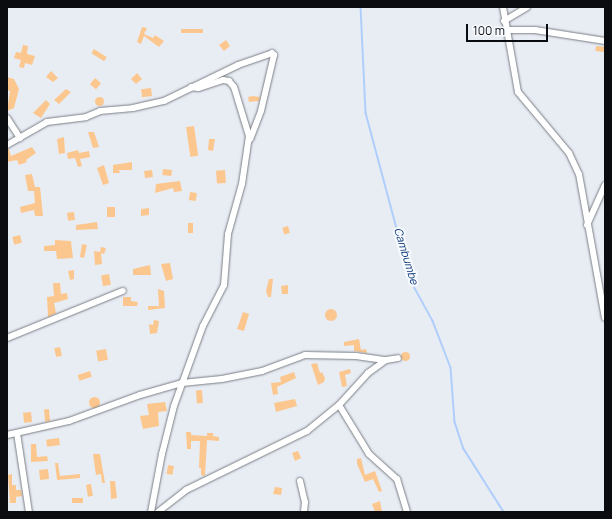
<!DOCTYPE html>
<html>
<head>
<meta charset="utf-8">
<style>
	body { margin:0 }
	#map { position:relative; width:612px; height:519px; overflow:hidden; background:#e8edf4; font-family:Manrope,sans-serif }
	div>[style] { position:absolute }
	.stream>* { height:1.5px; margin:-0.75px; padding:0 0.75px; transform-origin:0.75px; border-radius:0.75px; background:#b0cefb }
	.building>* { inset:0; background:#fcc78e; transform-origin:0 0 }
	.round { border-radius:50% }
	.roads { filter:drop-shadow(0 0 1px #7a7d84) drop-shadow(0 0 1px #7a7d84) }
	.minor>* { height:6px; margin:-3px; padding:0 3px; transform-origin:3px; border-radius:3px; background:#fff }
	span { translate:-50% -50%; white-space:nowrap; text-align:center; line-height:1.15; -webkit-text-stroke:4px #f7fafe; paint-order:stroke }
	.water-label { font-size:11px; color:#0e3a7a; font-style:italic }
	.frame { position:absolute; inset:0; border:8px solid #0b0c0f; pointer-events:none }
	.scale { position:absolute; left:466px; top:24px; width:82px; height:18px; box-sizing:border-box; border:2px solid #0b0c0f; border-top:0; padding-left:5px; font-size:12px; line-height:14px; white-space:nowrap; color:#0b0c0f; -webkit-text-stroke:3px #f7fafe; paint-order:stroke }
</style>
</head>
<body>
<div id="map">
	<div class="stream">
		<div style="left:361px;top:7px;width:106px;rotate:87.3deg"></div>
		<div style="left:366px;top:113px;width:174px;rotate:75deg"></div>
		<div style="left:411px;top:281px;width:46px;rotate:61.2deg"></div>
		<div style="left:433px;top:321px;width:50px;rotate:69deg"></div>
		<div style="left:451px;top:368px;width:54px;rotate:85.8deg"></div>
		<div style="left:455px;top:422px;width:28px;rotate:72deg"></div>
		<div style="left:464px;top:449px;width:75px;rotate:57.6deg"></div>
	</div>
	<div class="building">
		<div style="clip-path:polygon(142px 27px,147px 28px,144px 34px,153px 38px,155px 35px,164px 41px,159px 47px,144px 36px,141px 44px,137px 42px)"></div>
		<div style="left:203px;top:29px;width:4px;height:22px;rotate:90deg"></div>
		<div style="clip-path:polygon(226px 40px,230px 46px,224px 51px,219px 45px)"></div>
		<div style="clip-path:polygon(23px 45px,28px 46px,27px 54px,35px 56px,32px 65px,25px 63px,24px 68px,19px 67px,21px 60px,14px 58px,16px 52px,21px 53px)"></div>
		<div style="left:596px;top:46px;width:9px;height:5px;rotate:6deg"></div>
		<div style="left:94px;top:49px;width:15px;height:5px;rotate:32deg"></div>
		<div style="clip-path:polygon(51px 71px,58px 78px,53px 82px,46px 77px)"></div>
		<div style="clip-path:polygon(137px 73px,142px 79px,136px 84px,131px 79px)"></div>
		<div style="clip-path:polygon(7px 77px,14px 79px,19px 89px,14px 108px,7px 111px,10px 91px,7px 90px)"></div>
		<div style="left:95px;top:78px;width:8px;height:8px;rotate:40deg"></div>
		<div style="left:151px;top:88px;width:8px;height:10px;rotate:83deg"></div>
		<div style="clip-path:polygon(66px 89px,71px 92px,59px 104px,54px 100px)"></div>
		<div class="round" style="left:94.5px;top:96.5px;width:9px;height:9px"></div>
		<div style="clip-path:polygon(248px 97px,253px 96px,260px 97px,259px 101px,249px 102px)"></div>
		<div style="clip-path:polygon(46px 100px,50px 104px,41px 118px,33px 113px)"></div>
		<div style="left:194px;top:126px;width:30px;height:8px;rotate:82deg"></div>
		<div style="clip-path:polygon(88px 132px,94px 132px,99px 147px,93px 148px)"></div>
		<div style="clip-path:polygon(64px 137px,65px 153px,59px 154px,57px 139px)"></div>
		<div style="clip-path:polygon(209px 139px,215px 139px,213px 151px,208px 150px)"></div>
		<div style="clip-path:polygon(32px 147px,36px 153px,26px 160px,27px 162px,19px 165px,17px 160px,7px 162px,7px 149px,9px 149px,11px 156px)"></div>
		<div style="clip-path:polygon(78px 150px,79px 153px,89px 151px,90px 157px,80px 159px,82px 166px,78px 167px,75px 158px,68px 159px,67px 153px)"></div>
		<div style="clip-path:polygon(132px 162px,132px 170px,119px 170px,120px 173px,113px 173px,113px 165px)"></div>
		<div style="clip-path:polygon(104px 165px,109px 183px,103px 185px,97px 168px)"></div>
		<div style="left:163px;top:169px;width:9px;height:6px;rotate:6deg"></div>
		<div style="left:152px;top:170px;width:7px;height:8px;rotate:82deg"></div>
		<div style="left:225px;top:170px;width:13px;height:9px;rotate:86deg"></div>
		<div style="clip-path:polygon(32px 174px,35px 187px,40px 187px,43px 216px,35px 216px,34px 210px,21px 213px,20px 207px,35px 203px,34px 191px,28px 191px,25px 175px)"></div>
		<div style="clip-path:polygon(180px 181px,182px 191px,174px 192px,173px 188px,155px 193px,156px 184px)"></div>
		<div style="left:190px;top:192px;width:7px;height:8px;rotate:8deg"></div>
		<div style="left:107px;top:207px;width:8px;height:10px"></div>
		<div style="clip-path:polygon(149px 208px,149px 215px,141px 216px,141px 209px)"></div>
		<div style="left:74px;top:212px;width:8px;height:7px;rotate:83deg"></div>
		<div style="clip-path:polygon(97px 222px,98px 229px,76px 230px,76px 225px)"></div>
		<div style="left:188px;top:223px;width:5px;height:10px"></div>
		<div style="left:288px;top:226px;width:7px;height:6px;rotate:74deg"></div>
		<div style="left:20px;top:235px;width:8px;height:8px;rotate:76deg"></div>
		<div style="clip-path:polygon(55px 240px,71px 241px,73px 258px,57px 259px,56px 251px,44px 251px,44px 246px,55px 245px)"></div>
		<div style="clip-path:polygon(82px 244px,87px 245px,84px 258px,80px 257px)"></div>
		<div style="clip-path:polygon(101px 247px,106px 248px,104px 254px,101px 253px,102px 264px,95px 265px,94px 251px,100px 252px)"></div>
		<div style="clip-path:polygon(170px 263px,173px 279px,166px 281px,161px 264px)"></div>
		<div style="clip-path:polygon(150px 265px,151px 275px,133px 275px,133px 269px)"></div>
		<div style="clip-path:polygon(74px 270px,74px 279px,70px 280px,68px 271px)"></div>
		<div style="left:109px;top:274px;width:11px;height:8px;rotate:80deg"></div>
		<div style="clip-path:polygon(269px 279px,273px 279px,271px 297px,268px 297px,266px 291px)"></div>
		<div style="clip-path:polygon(53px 283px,60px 283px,61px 294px,67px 293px,68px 299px,54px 303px,56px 313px,48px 317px,47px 297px,54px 296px)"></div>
		<div style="clip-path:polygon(288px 285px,288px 294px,282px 294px,281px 286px)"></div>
		<div style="clip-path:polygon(158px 289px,164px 291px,165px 308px,148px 310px,148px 306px,159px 306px)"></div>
		<div style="clip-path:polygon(123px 297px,131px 297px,131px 301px,138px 302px,137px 306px,123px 306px)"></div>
		<div class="round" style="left:325px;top:309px;width:12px;height:12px"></div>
		<div style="clip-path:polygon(243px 312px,249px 314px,244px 331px,237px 329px)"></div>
		<div style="clip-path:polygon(154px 320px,159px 321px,157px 333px,150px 334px,149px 324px,153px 325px)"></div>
		<div style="clip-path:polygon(359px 339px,361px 350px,366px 349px,367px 353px,354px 351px,354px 345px,344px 346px,344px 342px)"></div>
		<div style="left:60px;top:347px;width:9px;height:6px;rotate:77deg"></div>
		<div style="left:106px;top:349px;width:11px;height:10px;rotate:80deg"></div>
		<div class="round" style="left:400.5px;top:351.5px;width:9px;height:9px"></div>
		<div style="clip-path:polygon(317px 363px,320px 373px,322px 372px,325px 378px,324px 382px,318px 385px,311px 364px)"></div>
		<div style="clip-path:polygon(350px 369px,351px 373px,345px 375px,347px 386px,342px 387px,339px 372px)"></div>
		<div style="left:90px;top:371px;width:6px;height:13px;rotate:72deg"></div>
		<div style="clip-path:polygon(294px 372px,296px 378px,277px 387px,278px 394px,273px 395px,271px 383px,281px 382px,280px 377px)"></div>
		<div style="left:202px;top:390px;width:13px;height:6px;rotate:86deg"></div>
		<div class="round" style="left:88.5px;top:396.5px;width:11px;height:11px"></div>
		<div style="clip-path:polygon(295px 399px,297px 406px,276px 412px,274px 403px)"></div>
		<div style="clip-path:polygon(165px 402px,167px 411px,158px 412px,159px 426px,143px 429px,140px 416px,149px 415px,147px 404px)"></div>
		<div style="left:49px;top:409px;width:12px;height:5px;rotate:85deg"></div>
		<div style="left:31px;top:412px;width:10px;height:8px;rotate:84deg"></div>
		<div style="clip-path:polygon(186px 432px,191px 432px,191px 435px,207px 436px,207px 433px,213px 433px,213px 436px,219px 437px,219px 441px,207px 440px,205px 476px,201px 475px,201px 468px,199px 468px,200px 441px,191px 441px,191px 449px,187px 449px)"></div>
		<div style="left:59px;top:438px;width:7px;height:13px;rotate:82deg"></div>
		<div style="clip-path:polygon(31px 444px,36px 444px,37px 457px,47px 456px,48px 461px,31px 462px)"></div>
		<div style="clip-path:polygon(298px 451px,301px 458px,295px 461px,292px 453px)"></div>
		<div style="clip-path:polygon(93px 454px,100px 454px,105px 483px,102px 483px,101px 474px,96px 475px)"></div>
		<div style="clip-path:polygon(361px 458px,365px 475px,375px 471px,382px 491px,379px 492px,373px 479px,365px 482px,357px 464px,357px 459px)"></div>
		<div style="clip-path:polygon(55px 463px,58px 463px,60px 476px,80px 474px,80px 478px,57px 480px)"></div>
		<div style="left:168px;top:465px;width:6px;height:9px;rotate:9deg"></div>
		<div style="left:48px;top:469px;width:10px;height:9px;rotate:84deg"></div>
		<div style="clip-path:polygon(12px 474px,12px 485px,16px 485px,16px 490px,21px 490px,22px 496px,16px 497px,16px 503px,10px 503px,8px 475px)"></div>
		<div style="clip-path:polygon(110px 481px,115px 481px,117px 498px,111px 499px)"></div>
		<div style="left:91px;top:484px;width:12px;height:5px;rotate:81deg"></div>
		<div style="clip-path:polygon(275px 487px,282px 488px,281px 495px,273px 494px)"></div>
		<div style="left:83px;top:498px;width:5px;height:11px;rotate:90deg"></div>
		<div style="clip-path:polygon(380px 501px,382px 512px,375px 512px,372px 504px)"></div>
	</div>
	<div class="roads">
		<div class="minor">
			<div style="left:503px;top:7px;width:86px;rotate:80deg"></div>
			<div style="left:518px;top:92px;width:80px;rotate:50.1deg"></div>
			<div style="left:569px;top:153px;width:23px;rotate:65deg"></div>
			<div style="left:579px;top:174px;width:146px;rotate:79.8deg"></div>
			<div style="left:504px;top:21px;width:27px;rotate:-31deg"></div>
			<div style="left:505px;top:30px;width:30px"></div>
			<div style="left:535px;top:30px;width:71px;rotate:8.9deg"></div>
			<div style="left:7px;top:118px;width:24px;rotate:57deg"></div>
			<div style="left:7px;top:145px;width:46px;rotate:-29.9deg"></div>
			<div style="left:47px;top:122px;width:39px;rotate:-7deg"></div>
			<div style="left:86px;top:117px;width:15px;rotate:-23deg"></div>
			<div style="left:100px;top:111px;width:33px;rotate:-5deg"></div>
			<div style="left:133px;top:108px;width:32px;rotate:-13deg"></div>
			<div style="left:164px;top:101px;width:82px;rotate:-25.9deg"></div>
			<div style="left:238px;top:65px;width:36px;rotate:-19deg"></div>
			<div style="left:272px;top:53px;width:3px;rotate:45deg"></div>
			<div style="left:274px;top:55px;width:57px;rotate:103.1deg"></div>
			<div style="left:261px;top:111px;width:30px;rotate:111deg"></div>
			<div style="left:587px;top:225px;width:44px;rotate:-65.8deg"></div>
			<div style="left:7px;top:338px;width:125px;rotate:-22.1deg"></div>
			<div style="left:339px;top:405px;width:57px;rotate:58.5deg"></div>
			<div style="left:369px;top:454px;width:38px;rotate:42deg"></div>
			<div style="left:397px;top:479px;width:34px;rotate:73deg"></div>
			<div style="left:17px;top:433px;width:80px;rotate:81.4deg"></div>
			<div style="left:7px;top:435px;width:64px;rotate:-12.7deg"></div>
			<div style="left:69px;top:421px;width:76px;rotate:-20.1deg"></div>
			<div style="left:140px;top:395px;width:44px;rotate:-15.9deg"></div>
			<div style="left:182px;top:383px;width:40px;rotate:-5.7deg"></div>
			<div style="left:222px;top:379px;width:41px;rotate:-11.3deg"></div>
			<div style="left:262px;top:371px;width:46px;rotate:-20.4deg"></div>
			<div style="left:305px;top:355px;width:51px;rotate:1.1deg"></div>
			<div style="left:356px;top:356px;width:30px;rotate:8deg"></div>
			<div style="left:386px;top:360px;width:12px;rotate:-9deg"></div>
			<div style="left:300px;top:481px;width:22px;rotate:77deg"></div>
			<div style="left:305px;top:502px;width:10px;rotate:96deg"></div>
			<div style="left:151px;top:512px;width:59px;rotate:-79.3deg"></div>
			<div style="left:162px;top:454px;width:49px;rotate:-76deg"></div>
			<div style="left:174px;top:406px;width:85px;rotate:-70.1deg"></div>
			<div style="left:203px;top:326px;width:46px;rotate:-62.9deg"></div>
			<div style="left:224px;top:285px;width:51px;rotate:-85.5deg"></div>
			<div style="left:228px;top:234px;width:52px;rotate:-74.4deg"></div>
			<div style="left:242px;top:184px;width:49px;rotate:-81.7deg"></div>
			<div style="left:249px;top:136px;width:51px;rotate:-107deg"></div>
			<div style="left:234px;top:87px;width:8px;rotate:-130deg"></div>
			<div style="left:229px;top:81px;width:6px;rotate:-171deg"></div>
			<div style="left:223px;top:80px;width:26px;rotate:162deg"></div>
			<div style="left:198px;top:88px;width:7px;rotate:-172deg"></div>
			<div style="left:158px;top:512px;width:36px;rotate:-38deg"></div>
			<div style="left:186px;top:490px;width:135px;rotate:-26deg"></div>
			<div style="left:307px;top:431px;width:41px;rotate:-39.1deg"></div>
			<div style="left:339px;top:405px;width:43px;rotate:-47.8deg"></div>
			<div style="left:368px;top:373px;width:22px;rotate:-36deg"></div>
		</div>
	</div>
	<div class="water-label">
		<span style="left:406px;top:256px;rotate:73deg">Cambumbe</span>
	</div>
	<div class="frame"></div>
	<div class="scale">100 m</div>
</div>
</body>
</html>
